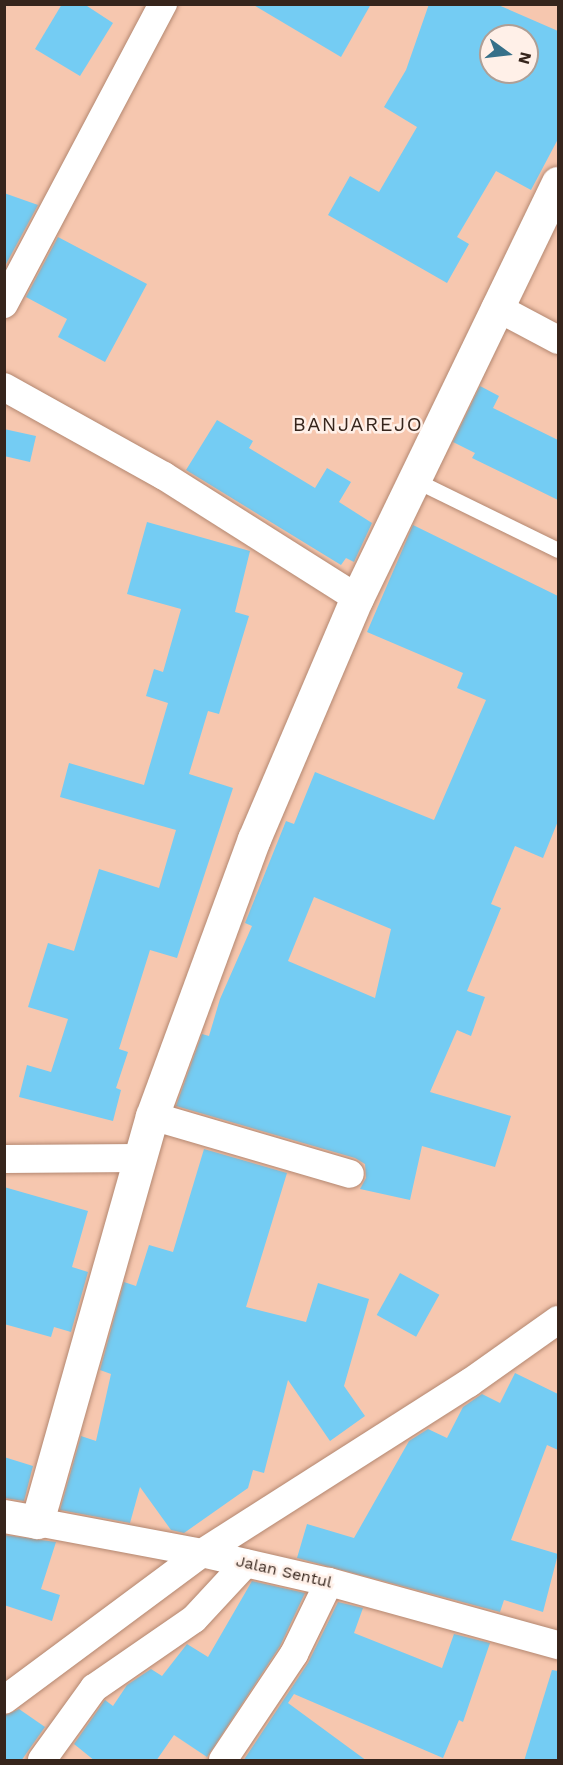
<!DOCTYPE html>
<html>
<head>
<meta charset="utf-8">
<style>
	body { margin:0 }
	#map { position:relative; width:563px; height:1765px; overflow:hidden; background:#f6c7af; font-family:"Work Sans",sans-serif }
	div>[style] { position:absolute }
	.building>* { inset:0; background:#74ccf3; transform-origin:0 0 }
	.roads { filter:drop-shadow(0 0 2px #b38770) drop-shadow(0 0 2px #b38770) }
	.service>* { height:15px; margin:-7.5px; padding:0 7.5px; transform-origin:7.5px; border-radius:7.5px; background:#fff }
	.minor>* { height:28px; margin:-14px; padding:0 14px; transform-origin:14px; border-radius:14px; background:#fff }
	.tertiary>* { height:33px; margin:-16.5px; padding:0 16.5px; transform-origin:16.5px; border-radius:16.5px; background:#fff }
	span { translate:-50% -50%; white-space:nowrap; text-align:center; line-height:1.15; -webkit-text-stroke:5px #fff0e8; paint-order:stroke }
	.street-label { font-size:16px; color:#36251c }
	.quarter-label { font-size:20px; color:#36251c; letter-spacing:1.5px }
	.frame { position:absolute; inset:0; border:6px solid #36251c; pointer-events:none }
	.north { position:absolute; left:479px; top:24px; width:60px; height:60px; box-sizing:border-box; background:#fff0e8; border:2px solid #af9f96; border-radius:50%; rotate:105deg; font-size:16px; font-weight:700; line-height:24px; text-align:center; color:#36251c }
	.north::after { content:''; display:block; margin:auto; width:21px; height:27px; background:#367089; clip-path:polygon(50% 0,100% 100%,50% 72%,0 100%) }
</style>
</head>
<body>
<div id="map">
	<div class="building">
		<div style="clip-path:polygon(62px 4px,84px 4px,113px 23px,80px 76px,35px 49px)"></div>
		<div style="clip-path:polygon(252px 4px,371px 4px,341px 57px)"></div>
		<div style="clip-path:polygon(evenodd,429px 4px,496px 4px,558px 31px,558px 139px,531px 190px,496px 171px,457px 237px,469px 244px,447px 283px,328px 215px,350px 176px,379px 192px,417px 127px,384px 107px,406px 70px,429px 4px,491px 36px,527px 36px,527px 72px,491px 72px,491px 36px)"></div>
		<div style="clip-path:polygon(4px 193px,38px 205px,4px 268px)"></div>
		<div style="clip-path:polygon(58px 237px,147px 284px,105px 362px,58px 337px,67px 319px,26px 297px)"></div>
		<div style="clip-path:polygon(480px 386px,499px 396px,493px 408px,558px 440px,558px 500px,472px 458px,475px 453px,453px 442px)"></div>
		<div style="clip-path:polygon(217px 420px,253px 441px,249px 448px,315px 488px,327px 468px,351px 482px,339px 502px,372px 523px,354px 562px,346px 558px,341px 565px,186px 470px)"></div>
		<div style="clip-path:polygon(4px 429px,36px 436px,30px 462px,4px 456px)"></div>
		<div style="clip-path:polygon(147px 522px,250px 551px,235px 612px,249px 616px,219px 714px,208px 711px,189px 774px,233px 788px,177px 958px,150px 950px,119px 1049px,128px 1052px,116px 1088px,121px 1090px,113px 1121px,19px 1097px,27px 1065px,51px 1072px,68px 1019px,28px 1007px,48px 943px,74px 951px,99px 869px,159px 888px,176px 830px,60px 797px,69px 763px,144px 785px,168px 703px,146px 696px,154px 669px,163px 672px,181px 609px,127px 594px)"></div>
		<div style="clip-path:polygon(evenodd,413px 525px,558px 596px,558px 821px,543px 858px,515px 846px,491px 904px,501px 908px,467px 991px,485px 997px,471px 1036px,457px 1030px,430px 1092px,511px 1116px,495px 1167px,422px 1146px,410px 1200px,360px 1189px,366px 1178px,365px 1164px,355px 1158px,176px 1106px,202px 1034px,209px 1036px,220px 999px,252px 926px,245px 923px,286px 821px,294px 824px,315px 772px,434px 820px,486px 700px,457px 688px,463px 673px,367px 632px,413px 525px,314px 897px,391px 929px,375px 998px,288px 961px,314px 897px)"></div>
		<div style="clip-path:polygon(204px 1149px,287px 1173px,246px 1307px,306px 1322px,318px 1283px,369px 1299px,344px 1386px,365px 1416px,330px 1441px,288px 1380px,264px 1473px,253px 1470px,248px 1488px,184px 1533px,171px 1530px,140px 1487px,130px 1523px,60px 1510px,81px 1436px,96px 1441px,111px 1374px,100px 1370px,124px 1282px,136px 1286px,149px 1245px,173px 1252px)"></div>
		<div style="clip-path:polygon(4px 1187px,88px 1211px,72px 1267px,88px 1272px,71px 1332px,54px 1327px,51px 1337px,4px 1324px)"></div>
		<div style="left:400px;top:1273px;width:45px;height:48px;rotate:29deg"></div>
		<div style="clip-path:polygon(515px 1373px,558px 1394px,558px 1450px,547px 1445px,511px 1540px,558px 1554px,543px 1612px,504px 1600px,500px 1612px,297px 1558px,307px 1524px,354px 1538px,409px 1441px,428px 1429px,447px 1438px,463px 1407px,482px 1394px,500px 1403px)"></div>
		<div style="clip-path:polygon(4px 1457px,33px 1466px,24px 1501px,4px 1498px)"></div>
		<div style="clip-path:polygon(4px 1535px,56px 1542px,41px 1589px,60px 1595px,52px 1621px,4px 1605px)"></div>
		<div style="clip-path:polygon(252px 1581px,305px 1593px,280px 1646px,207px 1757px,174px 1735px,156px 1761px,95px 1761px,74px 1744px,105px 1700px,113px 1706px,127px 1685px,151px 1669px,162px 1676px,187px 1644px,208px 1657px)"></div>
		<div style="clip-path:polygon(338px 1602px,363px 1608px,354px 1633px,442px 1668px,454px 1634px,490px 1643px,463px 1722px,459px 1720px,443px 1758px,294px 1694px,288px 1703px,367px 1761px,243px 1761px,308px 1663px)"></div>
		<div style="clip-path:polygon(552px 1670px,558px 1671px,558px 1761px,524px 1761px)"></div>
		<div style="clip-path:polygon(19px 1709px,45px 1727px,21px 1761px,4px 1761px,4px 1716px)"></div>
	</div>
	<div class="roads">
		<div class="service">
			<div style="left:415px;top:480px;width:159px;rotate:26.1deg"></div>
		</div>
		<div class="minor">
			<div style="left:4px;top:304px;width:340px;rotate:-62.1deg"></div>
			<div style="left:496px;top:307px;width:70px;rotate:28deg"></div>
			<div style="left:4px;top:387px;width:183px;rotate:29.1deg"></div>
			<div style="left:164px;top:476px;width:228px;rotate:32.3deg"></div>
			<div style="left:152px;top:1116px;width:206px;rotate:16.3deg"></div>
			<div style="left:4px;top:1159px;width:135px;rotate:-0.4deg"></div>
			<div style="left:37px;top:1522px;width:168px;rotate:10.6deg"></div>
			<div style="left:202px;top:1553px;width:130px;rotate:12.9deg"></div>
			<div style="left:329px;top:1582px;width:238px;rotate:15.4deg"></div>
			<div style="left:4px;top:1700px;width:247px;rotate:-36.6deg"></div>
			<div style="left:202px;top:1553px;width:317px;rotate:-32.5deg"></div>
			<div style="left:469px;top:1383px;width:109px;rotate:-35.3deg"></div>
			<div style="left:42px;top:1760px;width:89px;rotate:-54.2deg"></div>
			<div style="left:94px;top:1688px;width:121px;rotate:-34.6deg"></div>
			<div style="left:194px;top:1619px;width:76px;rotate:-47.1deg"></div>
			<div style="left:223px;top:1760px;width:128px;rotate:-56.2deg"></div>
			<div style="left:294px;top:1654px;width:80px;rotate:-64.1deg"></div>
		</div>
		<div class="tertiary">
			<div style="left:4px;top:1516px;width:34px;rotate:10deg"></div>
			<div style="left:37px;top:1522px;width:422px;rotate:-74.2deg"></div>
			<div style="left:152px;top:1116px;width:295px;rotate:-69.8deg"></div>
			<div style="left:254px;top:839px;width:262px;rotate:-66.9deg"></div>
			<div style="left:357px;top:598px;width:461px;rotate:-64.2deg"></div>
		</div>
	</div>
	<div class="street-label">
		<span style="left:284px;top:1572px;rotate:13deg">Jalan Sentul</span>
	</div>
	<div class="quarter-label">
		<span style="left:358px;top:424px">BANJAREJO</span>
	</div>
	<div class="frame"></div>
	<div class="north">N</div>
</div>
</body>
</html>
